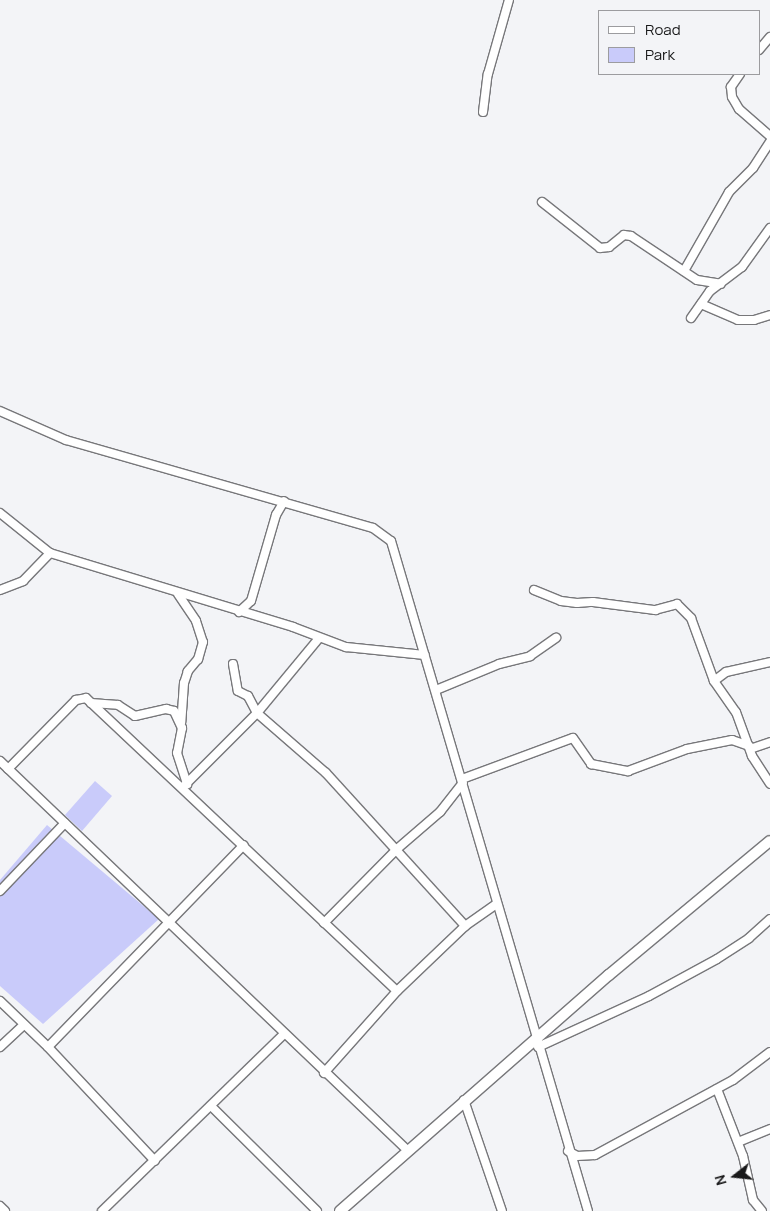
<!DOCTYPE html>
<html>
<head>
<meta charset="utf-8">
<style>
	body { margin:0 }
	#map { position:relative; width:770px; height:1211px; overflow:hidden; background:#f3f4f7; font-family:Manrope,sans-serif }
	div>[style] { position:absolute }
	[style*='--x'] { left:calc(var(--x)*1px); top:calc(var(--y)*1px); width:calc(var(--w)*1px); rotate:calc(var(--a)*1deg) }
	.green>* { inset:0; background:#c9cbfa }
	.roads { filter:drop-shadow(1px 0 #77777a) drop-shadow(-1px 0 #77777a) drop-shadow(0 1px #77777a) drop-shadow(0 -1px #77777a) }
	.street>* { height:8px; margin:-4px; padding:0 4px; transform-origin:4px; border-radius:4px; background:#fff }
	.secondary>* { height:10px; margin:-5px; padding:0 5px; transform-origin:5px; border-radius:5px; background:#fff }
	span { translate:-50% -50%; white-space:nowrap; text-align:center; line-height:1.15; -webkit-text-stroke:4px #f3f4f7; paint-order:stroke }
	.legend { position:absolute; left:598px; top:10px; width:162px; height:65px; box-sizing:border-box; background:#f3f4f7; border:1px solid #9c9c9f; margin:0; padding:6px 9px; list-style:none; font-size:15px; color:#19191a }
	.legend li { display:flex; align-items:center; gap:10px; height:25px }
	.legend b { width:25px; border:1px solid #9c9c9f }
	.north { position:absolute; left:710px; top:1151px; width:50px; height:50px; -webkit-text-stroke:4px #f3f4f7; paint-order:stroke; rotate:254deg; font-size:14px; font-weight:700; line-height:20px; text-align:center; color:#19191a }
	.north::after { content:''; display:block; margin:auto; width:18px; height:22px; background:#19191a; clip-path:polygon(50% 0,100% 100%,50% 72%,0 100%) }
</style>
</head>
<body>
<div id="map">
	<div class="green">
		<div style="clip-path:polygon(95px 781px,112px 796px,82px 831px,65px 815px)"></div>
		<div style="clip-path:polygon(47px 825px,159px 919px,43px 1024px,0 986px,0 880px)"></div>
	</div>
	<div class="roads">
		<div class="street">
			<div style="--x:759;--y:50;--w:17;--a:-50"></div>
			<div style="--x:740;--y:74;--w:16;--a:125"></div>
			<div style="--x:731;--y:87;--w:10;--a:84"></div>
			<div style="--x:732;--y:97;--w:14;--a:60"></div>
			<div style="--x:739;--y:109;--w:41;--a:41.1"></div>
			<div style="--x:483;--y:112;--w:38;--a:-83"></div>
			<div style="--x:488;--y:74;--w:77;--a:-74.2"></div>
			<div style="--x:542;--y:202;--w:74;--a:38.4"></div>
			<div style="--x:600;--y:248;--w:9;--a:-6"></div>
			<div style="--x:609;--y:247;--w:19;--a:-39"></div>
			<div style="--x:624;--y:235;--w:7;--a:8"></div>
			<div style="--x:631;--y:236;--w:79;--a:33.7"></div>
			<div style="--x:697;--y:280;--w:24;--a:9"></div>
			<div style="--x:684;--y:271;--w:91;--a:-60.3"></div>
			<div style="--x:729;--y:192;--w:34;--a:-45"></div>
			<div style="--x:753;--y:168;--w:31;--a:-57"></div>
			<div style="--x:701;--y:304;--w:40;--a:23.4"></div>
			<div style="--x:738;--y:320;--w:16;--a:0"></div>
			<div style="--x:754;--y:320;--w:17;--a:-17"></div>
			<div style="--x:691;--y:318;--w:33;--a:-55"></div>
			<div style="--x:710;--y:291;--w:40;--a:-37"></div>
			<div style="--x:742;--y:267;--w:48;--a:-54.3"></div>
			<div style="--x:0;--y:411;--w:72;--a:23.7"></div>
			<div style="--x:66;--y:440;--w:319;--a:16"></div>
			<div style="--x:373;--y:528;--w:22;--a:36"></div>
			<div style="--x:391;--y:541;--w:698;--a:73.62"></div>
			<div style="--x:0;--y:513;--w:64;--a:38.7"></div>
			<div style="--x:50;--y:553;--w:254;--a:16.9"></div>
			<div style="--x:293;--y:627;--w:57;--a:20.7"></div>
			<div style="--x:346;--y:647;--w:79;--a:5.8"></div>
			<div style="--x:0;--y:590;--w:25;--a:-21"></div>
			<div style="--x:23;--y:581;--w:39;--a:-46"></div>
			<div style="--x:534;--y:590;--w:29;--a:22"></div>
			<div style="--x:561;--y:601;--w:16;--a:7"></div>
			<div style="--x:577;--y:603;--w:16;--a:-4"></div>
			<div style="--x:593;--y:602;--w:63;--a:7.4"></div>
			<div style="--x:655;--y:610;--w:23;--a:-15"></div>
			<div style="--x:677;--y:604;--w:20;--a:45"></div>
			<div style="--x:691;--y:618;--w:67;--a:69.9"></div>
			<div style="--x:714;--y:681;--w:38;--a:55"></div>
			<div style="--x:736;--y:712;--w:47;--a:70"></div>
			<div style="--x:752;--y:756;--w:33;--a:57"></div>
			<div style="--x:178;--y:594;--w:32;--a:56"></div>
			<div style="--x:196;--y:621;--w:22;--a:72"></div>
			<div style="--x:203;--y:642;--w:18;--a:106"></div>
			<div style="--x:198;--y:659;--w:16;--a:130"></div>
			<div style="--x:188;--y:671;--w:13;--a:108"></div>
			<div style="--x:184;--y:683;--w:39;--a:94"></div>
			<div style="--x:239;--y:612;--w:16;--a:-43"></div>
			<div style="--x:251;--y:601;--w:90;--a:-73.8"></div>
			<div style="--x:276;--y:515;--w:16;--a:-60"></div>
			<div style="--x:233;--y:664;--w:27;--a:80"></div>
			<div style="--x:238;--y:691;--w:11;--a:27"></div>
			<div style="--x:248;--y:696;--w:19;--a:62"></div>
			<div style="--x:257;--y:713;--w:91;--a:41"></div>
			<div style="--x:326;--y:773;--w:207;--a:47.7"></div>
			<div style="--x:714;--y:681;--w:15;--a:-37"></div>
			<div style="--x:726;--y:672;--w:45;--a:-12.8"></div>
			<div style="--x:436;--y:690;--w:68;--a:-22.4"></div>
			<div style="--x:499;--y:664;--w:32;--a:-14"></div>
			<div style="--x:530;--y:656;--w:32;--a:-35"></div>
			<div style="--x:91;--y:703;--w:27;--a:4"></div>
			<div style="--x:118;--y:705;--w:20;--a:33"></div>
			<div style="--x:135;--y:716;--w:32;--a:-13"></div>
			<div style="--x:166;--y:709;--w:8;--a:14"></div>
			<div style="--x:174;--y:711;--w:19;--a:65"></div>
			<div style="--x:182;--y:728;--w:25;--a:101"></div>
			<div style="--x:177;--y:753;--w:33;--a:72"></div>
			<div style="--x:750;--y:749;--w:21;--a:-19"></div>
			<div style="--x:0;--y:761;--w:563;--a:43.7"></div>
			<div style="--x:8;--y:769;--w:97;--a:-45.4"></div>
			<div style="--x:76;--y:700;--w:10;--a:-11"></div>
			<div style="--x:86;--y:698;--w:427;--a:43.3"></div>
			<div style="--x:462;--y:779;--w:118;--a:-20.3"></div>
			<div style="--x:573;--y:738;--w:32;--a:55"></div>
			<div style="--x:591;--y:764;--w:38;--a:11"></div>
			<div style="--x:628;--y:771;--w:63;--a:-20.4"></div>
			<div style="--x:687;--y:749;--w:46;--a:-11.3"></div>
			<div style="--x:732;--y:740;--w:18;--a:19"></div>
			<div style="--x:183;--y:787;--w:105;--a:-45"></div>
			<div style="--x:257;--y:713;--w:97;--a:-50.4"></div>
			<div style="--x:0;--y:891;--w:94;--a:-46.3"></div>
			<div style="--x:324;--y:923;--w:104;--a:-45.4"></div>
			<div style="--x:397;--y:849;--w:57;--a:-40.7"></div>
			<div style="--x:440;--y:812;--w:37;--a:-52"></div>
			<div style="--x:0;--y:1001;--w:66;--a:43.8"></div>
			<div style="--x:48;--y:1047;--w:156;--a:46.8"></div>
			<div style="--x:0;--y:1047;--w:33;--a:-43"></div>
			<div style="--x:48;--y:1047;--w:281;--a:-45.9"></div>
			<div style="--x:538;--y:1047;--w:122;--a:-24.7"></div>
			<div style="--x:649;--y:996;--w:77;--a:-28.6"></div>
			<div style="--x:717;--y:959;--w:38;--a:-33"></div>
			<div style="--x:749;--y:938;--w:28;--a:-42"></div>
			<div style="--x:324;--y:1073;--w:110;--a:-48.3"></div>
			<div style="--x:397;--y:991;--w:94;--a:-43.7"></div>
			<div style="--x:465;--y:926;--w:39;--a:-35"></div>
			<div style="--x:717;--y:1089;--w:72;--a:68.8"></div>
			<div style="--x:743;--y:1156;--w:45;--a:77.2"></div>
			<div style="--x:753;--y:1200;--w:14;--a:51"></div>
			<div style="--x:464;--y:1100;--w:117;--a:71.1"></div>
			<div style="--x:211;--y:1106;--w:149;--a:44.7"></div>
			<div style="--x:738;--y:1142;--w:35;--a:-22"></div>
			<div style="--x:568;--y:1151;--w:10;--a:29"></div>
			<div style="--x:577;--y:1156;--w:18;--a:-3"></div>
			<div style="--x:595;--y:1155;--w:157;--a:-28.5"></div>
			<div style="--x:733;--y:1080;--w:46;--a:-37.1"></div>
			<div style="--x:0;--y:1206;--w:7;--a:45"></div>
			<div style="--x:102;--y:1211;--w:254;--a:-44.2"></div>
		</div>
		<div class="secondary">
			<div style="--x:340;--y:1211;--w:358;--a:-41.3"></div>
			<div style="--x:609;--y:975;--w:209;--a:-39.8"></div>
		</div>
	</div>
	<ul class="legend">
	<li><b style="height:6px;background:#fff"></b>Road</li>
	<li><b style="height:14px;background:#c9cbfa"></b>Park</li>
	</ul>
	<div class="north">N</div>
</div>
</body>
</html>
